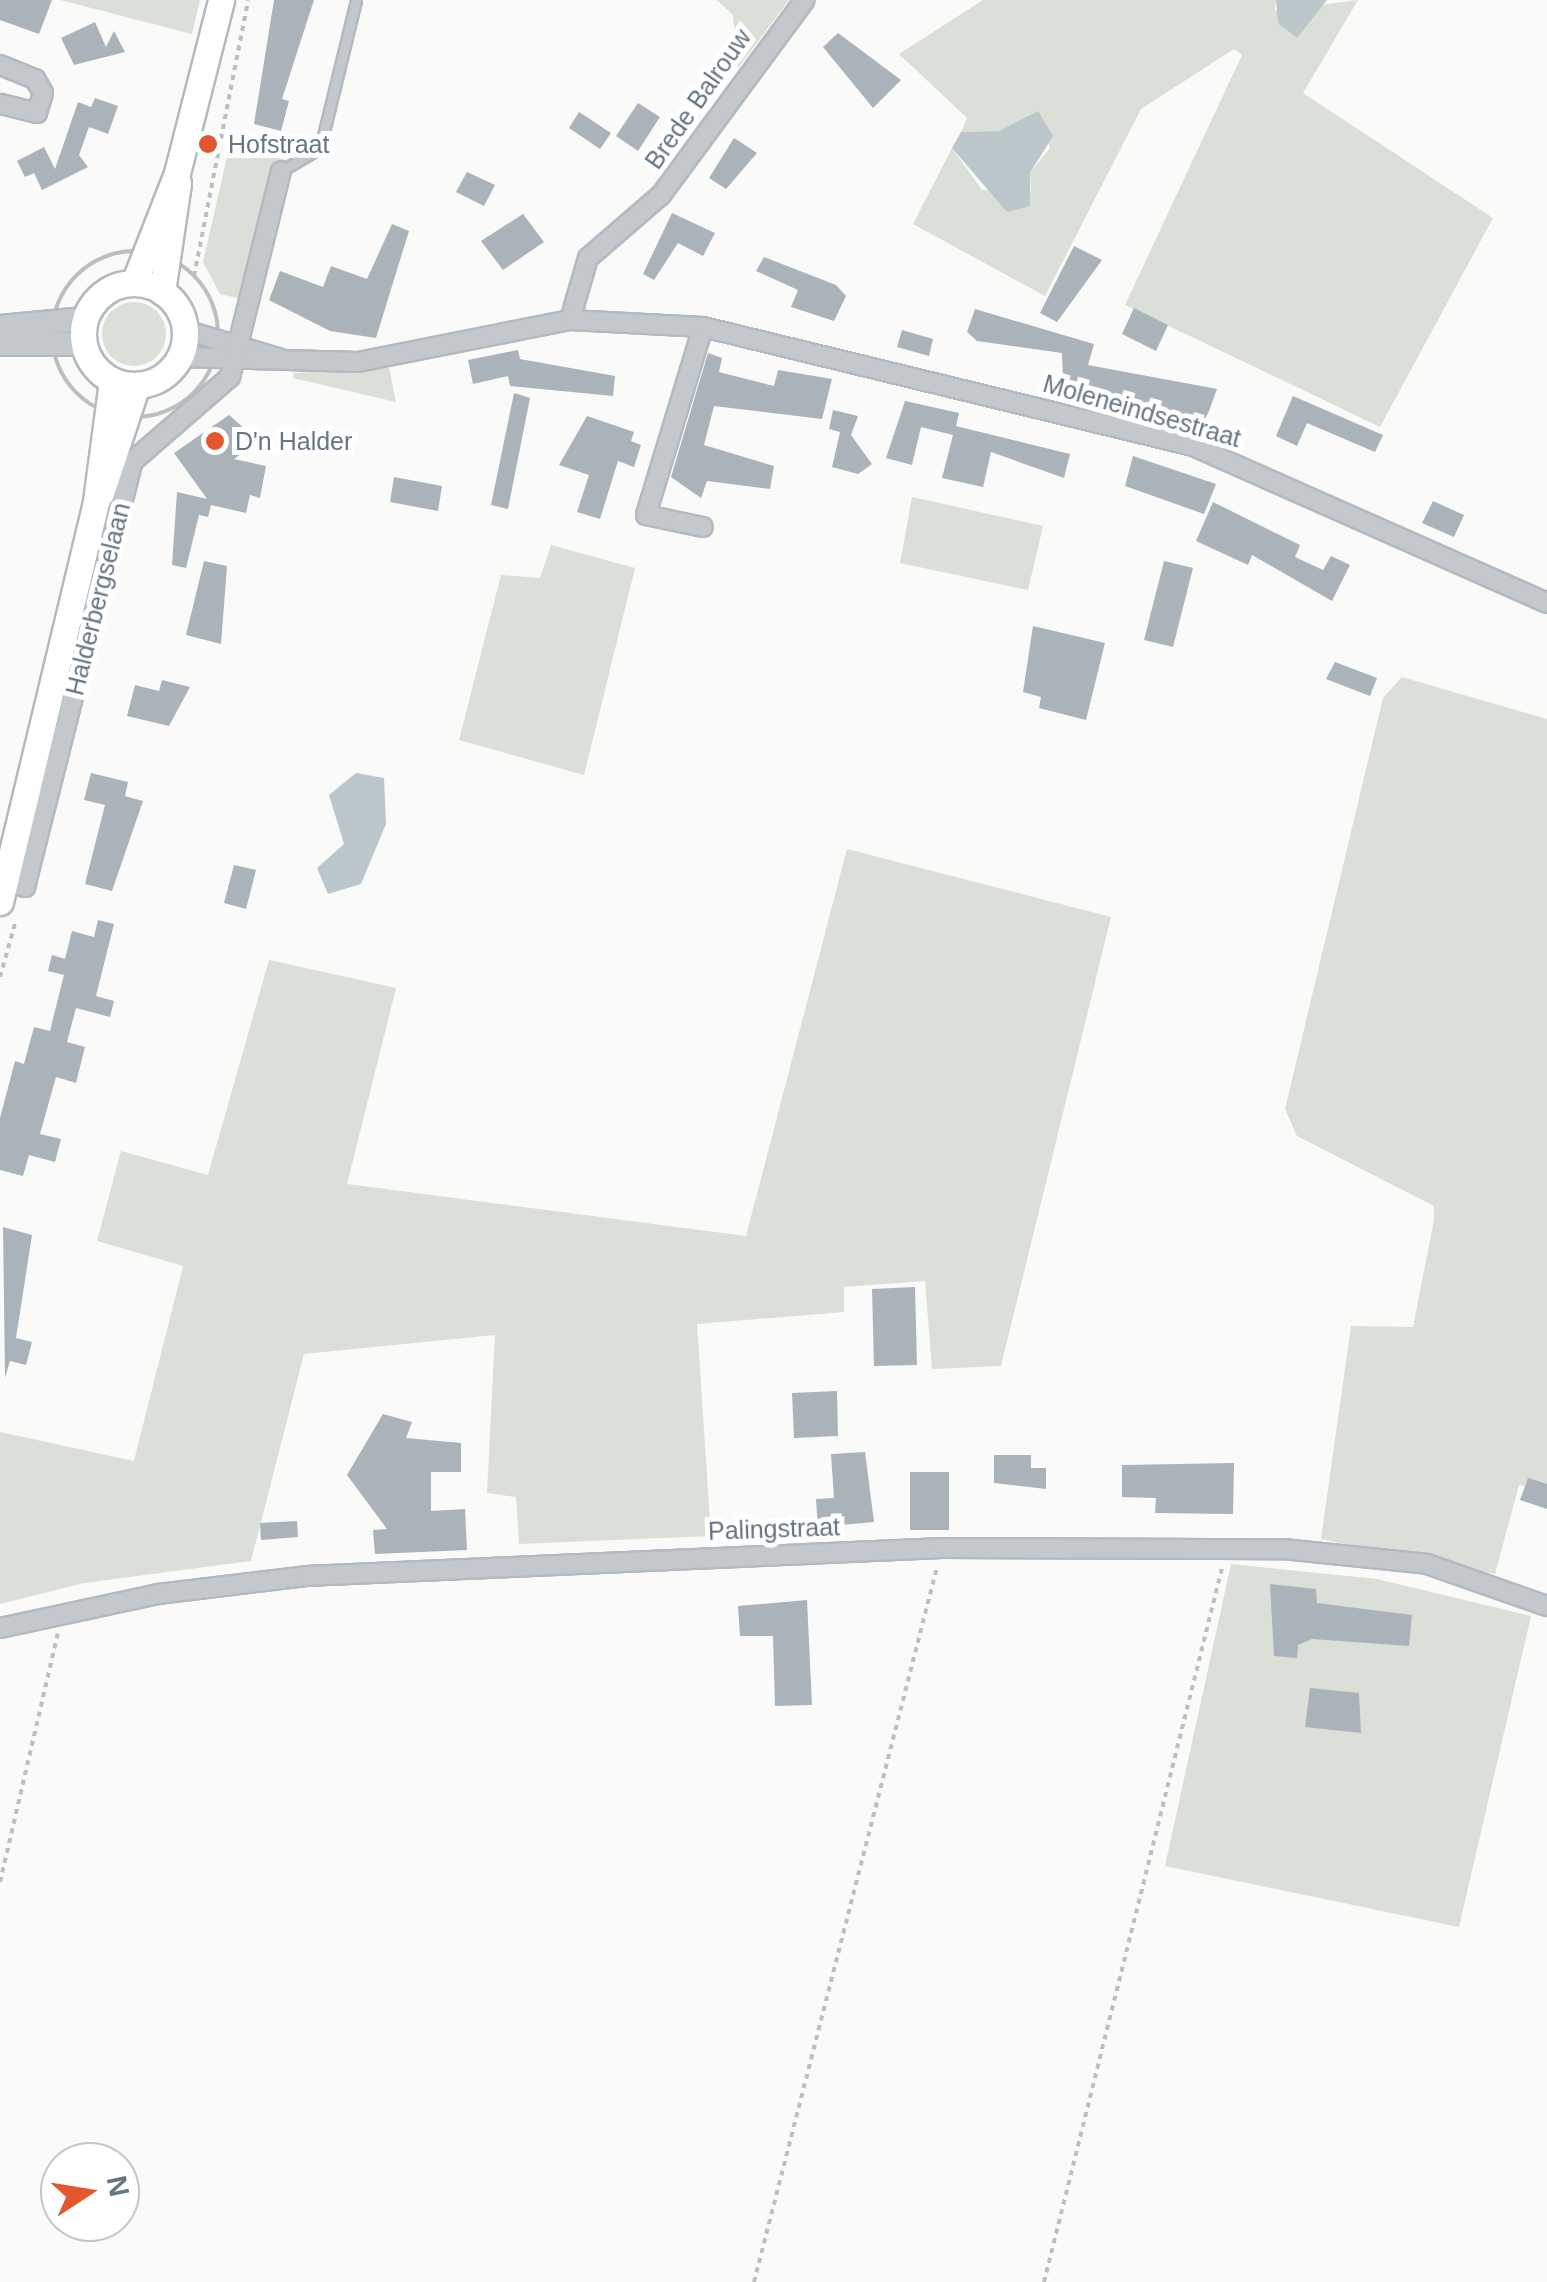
<!DOCTYPE html>
<html>
<head>
<meta charset="utf-8">
<style>
	body { margin:0 }
	#map { position:relative; width:1547px; height:2282px; overflow:hidden; background:#fafaf8; font-family:Helvetica,sans-serif }
	div>[style] { position:absolute }
	[style*='--x'] { left:calc(var(--x)*1px); top:calc(var(--y)*1px); width:calc(var(--w)*1px); rotate:calc(var(--a)*1deg) }
	.green>* { inset:0; background:#dadfd7 }
	.round { border-radius:50% }
	.water>* { inset:0; background:#bbc7cb }
	.building>* { inset:0; background:#aab3b9 }
	.path>* { height:4px; margin-top:-2px; transform-origin:0; background:repeating-linear-gradient(90deg,#bbbfc2 0 5px,transparent 0 10px) }
	.path>.ring { margin:-2px; padding:0; box-sizing:content-box; background:none; border:4px solid #bbbfc2; border-radius:50% }
	.roads { filter:drop-shadow(2px 0 #b3babf) drop-shadow(-2px 0 #b3babf) drop-shadow(0 2px #b3babf) drop-shadow(0 -2px #b3babf) }
	.service>* { height:9px; margin:-4.5px; padding:0 4.5px; transform-origin:4.5px; border-radius:4.5px; background:#c3c8cc }
	.minor>* { height:18px; margin:-9px; padding:0 9px; transform-origin:9px; border-radius:9px; background:#c3c8cc }
	.tertiary>* { height:22px; margin:-11px; padding:0 11px; transform-origin:11px; border-radius:11px; background:#c3c8cc }
	.secondary>* { height:25px; margin:-12.5px; padding:0 12.5px; transform-origin:12.5px; border-radius:12.5px; background:#fff }
	.secondary>.ring { margin:-12.5px; padding:0; box-sizing:content-box; background:none; border:25px solid #fff; border-radius:50% }
	.dots>* { width:28px; height:28px; translate:-50% -50%; box-sizing:border-box; border:5px solid #fff; border-radius:50% }
	span { translate:-50% -50%; white-space:nowrap; text-align:center; line-height:1.15; -webkit-text-stroke:10px #fff; paint-order:stroke }
	.street-label { font-size:25px; color:#657683 }
	.poi-label { font-size:25px; color:#657683 }
	.left { translate:0 -50%; text-align:left }
	.north { position:absolute; left:40px; top:2142px; width:100px; height:100px; box-sizing:border-box; background:#fff; border:2px solid #c1c8cd; border-radius:50%; rotate:78deg; font-size:28px; font-weight:700; line-height:40px; text-align:center; color:#657683 }
	.north::after { content:''; display:block; margin:auto; width:35px; height:45px; background:#e4572e; clip-path:polygon(50% 0,100% 100%,50% 72%,0 100%) }
</style>
</head>
<body>
<div id="map">
	<div class="green">
		<div style="clip-path:polygon(60px 0,200px 0,192px 34px)"></div>
		<div style="clip-path:polygon(717px 0,789px 0,738px 68px,733px 15px)"></div>
		<div style="clip-path:polygon(983px 0,1276px 0,1275px 11px,1358px 0,1303px 93px,1493px 218px,1380px 427px,1125px 305px,1242px 55px,1234px 49px,1141px 109px,1045px 296px,913px 224px,952px 148px,982px 190px,1031px 193px,1030px 173px,1050px 148px,1038px 111px,999px 131px,961px 132px,967px 118px,899px 54px)"></div>
		<div style="clip-path:polygon(230px 144px,285px 160px,245px 300px,220px 294px,203px 262px)"></div>
		<div class="round" style="left:102px;top:302px;width:64px;height:64px"></div>
		<div style="clip-path:polygon(389px 368px,396px 402px,293px 378px,294px 373px)"></div>
		<div style="clip-path:polygon(912px 497px,1043px 526px,1028px 590px,900px 563px)"></div>
		<div style="clip-path:polygon(551px 545px,635px 568px,584px 775px,459px 740px,501px 575px,540px 578px)"></div>
		<div style="clip-path:polygon(1402px 677px,1547px 719px,1547px 1492px,1519px 1485px,1495px 1574px,1321px 1539px,1351px 1326px,1413px 1327px,1434px 1220px,1434px 1206px,1297px 1136px,1285px 1109px,1383px 698px)"></div>
		<div style="clip-path:polygon(847px 849px,1111px 917px,1001px 1366px,932px 1369px,925px 1281px,844px 1287px,844px 1312px,697px 1324px,711px 1536px,519px 1544px,516px 1497px,487px 1493px,495px 1335px,304px 1354px,251px 1561px,84px 1583px,0 1604px,0 1432px,134px 1461px,183px 1266px,97px 1241px,121px 1151px,208px 1175px,269px 960px,396px 988px,347px 1184px,746px 1236px)"></div>
		<div style="clip-path:polygon(1231px 1564px,1377px 1579px,1531px 1616px,1459px 1927px,1165px 1866px)"></div>
	</div>
	<div class="water">
		<div style="clip-path:polygon(1276px 0,1327px 0,1297px 38px,1278px 23px)"></div>
		<div style="clip-path:polygon(1038px 111px,1053px 136px,1030px 173px,1030px 206px,1007px 212px,952px 148px,961px 132px,999px 131px)"></div>
		<div style="clip-path:polygon(356px 773px,384px 778px,386px 824px,361px 884px,328px 894px,317px 868px,344px 844px,329px 795px)"></div>
	</div>
	<div class="building">
		<div style="clip-path:polygon(0 0,52px 0,39px 34px,0 20px)"></div>
		<div style="clip-path:polygon(274px 0,314px 0,282px 99px,289px 101px,281px 131px,254px 124px)"></div>
		<div style="clip-path:polygon(95px 22px,106px 47px,114px 31px,125px 52px,74px 65px,61px 38px)"></div>
		<div style="clip-path:polygon(838px 33px,901px 80px,873px 108px,823px 47px)"></div>
		<div style="clip-path:polygon(95px 98px,118px 106px,108px 134px,89px 127px,79px 155px,88px 167px,42px 190px,34px 173px,25px 177px,17px 161px,44px 147px,55px 169px,78px 102px,91px 107px)"></div>
		<div style="clip-path:polygon(638px 103px,660px 117px,638px 151px,616px 136px)"></div>
		<div style="clip-path:polygon(579px 112px,611px 133px,600px 149px,569px 128px)"></div>
		<div style="clip-path:polygon(734px 138px,757px 153px,726px 189px,709px 178px)"></div>
		<div style="clip-path:polygon(467px 172px,495px 185px,484px 206px,456px 192px)"></div>
		<div style="clip-path:polygon(672px 213px,715px 233px,703px 256px,678px 243px,654px 280px,643px 274px)"></div>
		<div style="clip-path:polygon(523px 214px,544px 242px,503px 270px,481px 241px)"></div>
		<div style="clip-path:polygon(392px 224px,409px 231px,376px 338px,330px 331px,269px 300px,280px 271px,323px 287px,331px 266px,367px 279px)"></div>
		<div style="clip-path:polygon(1074px 246px,1102px 260px,1057px 322px,1040px 313px)"></div>
		<div style="clip-path:polygon(764px 257px,836px 285px,846px 296px,834px 321px,791px 307px,798px 290px,756px 271px)"></div>
		<div style="clip-path:polygon(1134px 308px,1168px 325px,1156px 351px,1122px 334px)"></div>
		<div style="clip-path:polygon(975px 309px,1094px 344px,1088px 365px,1217px 389px,1209px 411px,1203px 423px,1063px 380px,1062px 353px,977px 341px,967px 332px)"></div>
		<div style="clip-path:polygon(902px 330px,933px 339px,929px 356px,897px 347px)"></div>
		<div style="clip-path:polygon(518px 350px,520px 359px,615px 376px,613px 396px,510px 386px,508px 376px,473px 384px,468px 360px)"></div>
		<div style="clip-path:polygon(708px 353px,722px 358px,719px 372px,774px 386px,778px 370px,832px 379px,822px 419px,714px 406px,704px 445px,774px 466px,770px 489px,707px 481px,701px 498px,671px 477px)"></div>
		<div style="clip-path:polygon(514px 393px,530px 398px,508px 509px,491px 505px)"></div>
		<div style="clip-path:polygon(1293px 396px,1383px 435px,1375px 452px,1307px 423px,1297px 446px,1276px 436px)"></div>
		<div style="clip-path:polygon(905px 401px,959px 413px,956px 426px,1070px 454px,1064px 478px,991px 452px,983px 487px,942px 478px,953px 435px,921px 427px,912px 465px,886px 458px)"></div>
		<div style="clip-path:polygon(833px 410px,858px 416px,851px 435px,872px 464px,858px 474px,832px 467px,840px 432px,829px 429px)"></div>
		<div style="clip-path:polygon(229px 415px,259px 441px,234px 459px,266px 466px,260px 498px,250px 495px,246px 513px,211px 505px,208px 517px,199px 515px,186px 568px,172px 565px,177px 492px,207px 499px,174px 453px)"></div>
		<div style="clip-path:polygon(587px 416px,634px 432px,631px 441px,641px 445px,634px 467px,618px 461px,600px 519px,577px 512px,589px 475px,559px 465px)"></div>
		<div style="clip-path:polygon(1133px 456px,1216px 484px,1204px 514px,1125px 486px)"></div>
		<div style="clip-path:polygon(394px 477px,442px 486px,438px 511px,390px 502px)"></div>
		<div style="clip-path:polygon(1433px 501px,1464px 515px,1454px 537px,1422px 523px)"></div>
		<div style="clip-path:polygon(1213px 502px,1300px 545px,1295px 557px,1323px 570px,1331px 556px,1350px 565px,1332px 601px,1252px 555px,1248px 565px,1196px 541px)"></div>
		<div style="clip-path:polygon(204px 561px,227px 566px,221px 644px,186px 635px)"></div>
		<div style="clip-path:polygon(1164px 561px,1193px 568px,1173px 647px,1144px 640px)"></div>
		<div style="clip-path:polygon(1033px 626px,1105px 643px,1086px 720px,1039px 708px,1041px 697px,1023px 692px)"></div>
		<div style="clip-path:polygon(1335px 662px,1377px 678px,1370px 696px,1326px 679px)"></div>
		<div style="clip-path:polygon(162px 680px,190px 687px,169px 726px,127px 716px,135px 685px,159px 691px)"></div>
		<div style="clip-path:polygon(91px 773px,128px 782px,125px 796px,143px 801px,112px 891px,85px 884px,105px 805px,84px 800px)"></div>
		<div style="clip-path:polygon(234px 865px,256px 870px,246px 909px,224px 903px)"></div>
		<div style="clip-path:polygon(98px 920px,114px 924px,96px 996px,114px 1001px,110px 1017px,76px 1008px,67px 1042px,85px 1047px,76px 1083px,56px 1077px,40px 1134px,61px 1139px,55px 1162px,29px 1155px,23px 1176px,0 1170px,0 1118px,15px 1061px,24px 1064px,34px 1027px,50px 1031px,64px 975px,48px 971px,52px 955px,65px 959px,72px 931px,94px 937px)"></div>
		<div style="clip-path:polygon(3px 1227px,32px 1235px,16px 1338px,32px 1342px,26px 1365px,10px 1361px,5px 1378px)"></div>
		<div style="clip-path:polygon(915px 1287px,917px 1365px,874px 1366px,872px 1289px)"></div>
		<div style="clip-path:polygon(837px 1391px,838px 1436px,794px 1438px,792px 1393px)"></div>
		<div style="clip-path:polygon(383px 1414px,412px 1422px,406px 1438px,461px 1443px,461px 1472px,431px 1472px,431px 1511px,465px 1509px,467px 1550px,375px 1554px,373px 1530px,387px 1529px,347px 1475px)"></div>
		<div style="clip-path:polygon(865px 1452px,874px 1522px,818px 1527px,816px 1499px,834px 1498px,831px 1454px)"></div>
		<div style="clip-path:polygon(994px 1455px,1031px 1455px,1031px 1468px,1046px 1468px,1046px 1489px,994px 1483px)"></div>
		<div style="clip-path:polygon(1234px 1463px,1233px 1514px,1155px 1513px,1156px 1498px,1122px 1497px,1122px 1465px)"></div>
		<div style="clip-path:polygon(910px 1472px,949px 1472px,949px 1530px,910px 1530px)"></div>
		<div style="clip-path:polygon(1528px 1478px,1547px 1484px,1547px 1509px,1520px 1500px)"></div>
		<div style="clip-path:polygon(297px 1521px,298px 1537px,261px 1540px,260px 1523px)"></div>
		<div style="clip-path:polygon(1270px 1584px,1316px 1589px,1317px 1603px,1412px 1615px,1409px 1646px,1312px 1639px,1298px 1645px,1297px 1658px,1274px 1656px)"></div>
		<div style="clip-path:polygon(807px 1600px,812px 1705px,775px 1706px,773px 1636px,740px 1636px,738px 1606px)"></div>
		<div style="clip-path:polygon(1310px 1688px,1359px 1693px,1361px 1733px,1305px 1727px)"></div>
	</div>
	<div class="path">
		<div class="ring" style="left:52px;top:251px;width:162px;height:162px"></div>
		<div style="--x:194;--y:276;--w:281;--a:-78.9"></div>
		<div style="--x:0;--y:977;--w:59;--a:-74.3"></div>
		<div style="--x:0;--y:1882;--w:256;--a:-76.9"></div>
		<div style="--x:754;--y:2282;--w:738;--a:-75.64"></div>
		<div style="--x:1044;--y:2282;--w:736;--a:-76"></div>
	</div>
	<div class="roads">
		<div class="service">
			<div style="--x:281;--y:171;--w:45;--a:-30.5"></div>
			<div style="--x:320;--y:148;--w:152;--a:-76.3"></div>
		</div>
		<div class="minor">
			<div style="--x:0;--y:65;--w:38;--a:22"></div>
			<div style="--x:35;--y:79;--w:16;--a:60"></div>
			<div style="--x:43;--y:93;--w:21;--a:107"></div>
			<div style="--x:37;--y:113;--w:38;--a:-166"></div>
			<div style="--x:570;--y:320;--w:65;--a:-73.8"></div>
			<div style="--x:588;--y:258;--w:96;--a:-40.8"></div>
			<div style="--x:661;--y:195;--w:242;--a:-53.6"></div>
			<div style="--x:703;--y:327;--w:196;--a:106.9"></div>
			<div style="--x:646;--y:515;--w:58;--a:11.9"></div>
			<div style="--x:185;--y:330;--w:100;--a:16.8"></div>
			<div style="--x:179;--y:357;--w:179;--a:1.6"></div>
			<div style="--x:358;--y:362;--w:216;--a:-11.2"></div>
			<div style="--x:570;--y:320;--w:133;--a:3"></div>
			<div style="--x:703;--y:327;--w:504;--a:13.65"></div>
			<div style="--x:1193;--y:446;--w:387;--a:23.9"></div>
			<div style="--x:5;--y:882;--w:21;--a:14"></div>
			<div style="--x:25;--y:887;--w:439;--a:-75.8"></div>
			<div style="--x:133;--y:461;--w:128;--a:-40.9"></div>
			<div style="--x:230;--y:377;--w:212;--a:-76.1"></div>
			<div style="--x:0;--y:1628;--w:162;--a:-12.1"></div>
			<div style="--x:158;--y:1594;--w:149;--a:-6.9"></div>
			<div style="--x:306;--y:1576;--w:637;--a:-2.52"></div>
			<div style="--x:942;--y:1548;--w:341;--a:0.2"></div>
			<div style="--x:1283;--y:1549;--w:145;--a:5.9"></div>
			<div style="--x:1427;--y:1564;--w:127;--a:19.3"></div>
		</div>
		<div class="tertiary">
			<div style="--x:0;--y:327;--w:85;--a:-5.4"></div>
			<div style="--x:0;--y:344;--w:84;--a:0"></div>
		</div>
		<div class="secondary">
			<div style="--x:134;--y:283;--w:118;--a:-68.6"></div>
			<div style="--x:177;--y:173;--w:179;--a:-75.7"></div>
			<div class="ring" style="left:83px;top:283px;width:77px;height:77px"></div>
			<div style="--x:162;--y:292;--w:110;--a:-81.6"></div>
			<div style="--x:101;--y:493;--w:114;--a:-71.6"></div>
			<div style="--x:0;--y:902;--w:412;--a:-76.5"></div>
			<div style="--x:96;--y:501;--w:121;--a:-82.4"></div>
		</div>
	</div>
	<div class="dots">
		<div style="left:208px;top:144px;background:#e4572e"></div>
		<div style="left:215px;top:441px;background:#e4572e"></div>
	</div>
	<div class="street-label">
		<span style="left:698px;top:99px;rotate:-55deg">Brede Balrouw</span>
		<span style="left:1142px;top:411px;rotate:16deg">Moleneindsestraat</span>
		<span style="left:98px;top:599px;rotate:-76deg">Halderbergselaan</span>
		<span style="left:774px;top:1529px;rotate:-2deg">Palingstraat</span>
	</div>
	<div class="poi-label">
		<span class="left" style="left:228px;top:144px">Hofstraat</span>
		<span class="left" style="left:235px;top:441px">D'n Halder</span>
	</div>
	<div class="north">N</div>
</div>
</body>
</html>
